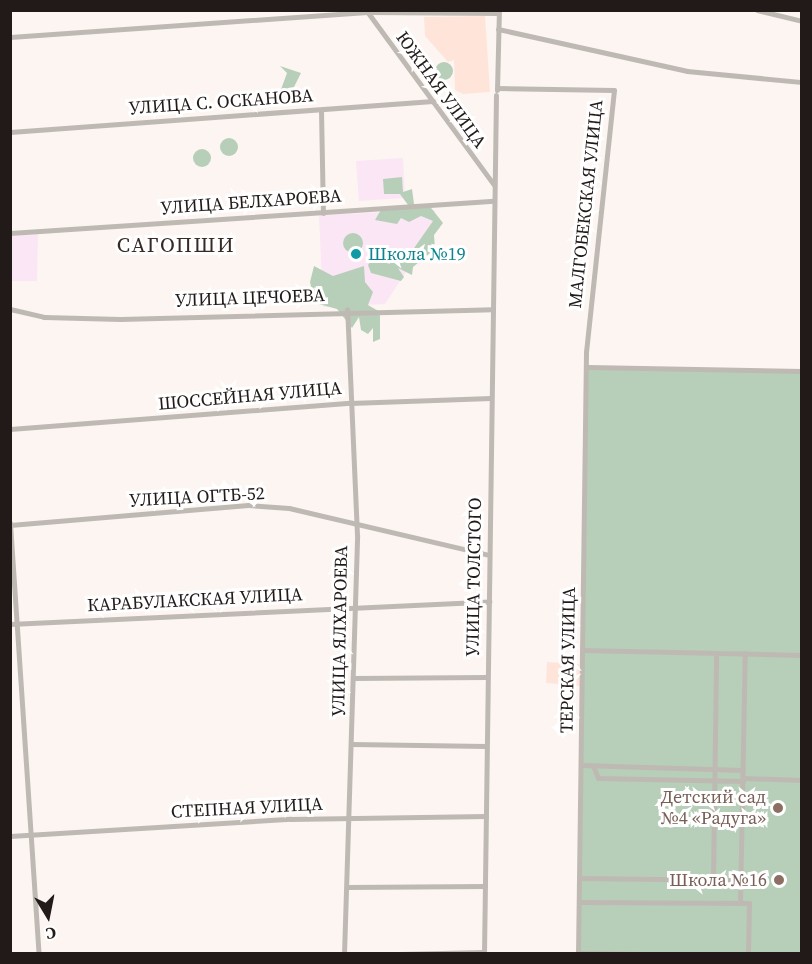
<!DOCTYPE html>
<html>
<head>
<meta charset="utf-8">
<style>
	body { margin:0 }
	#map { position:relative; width:812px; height:964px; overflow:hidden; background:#fdf5f2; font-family:"Source Serif 4",serif }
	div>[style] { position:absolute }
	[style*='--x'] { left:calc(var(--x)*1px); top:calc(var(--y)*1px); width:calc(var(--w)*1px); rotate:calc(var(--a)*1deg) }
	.built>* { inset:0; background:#ffe4d9 }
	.education>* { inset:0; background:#fbe6f6 }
	.green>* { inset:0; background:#b7cfb8 }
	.round { border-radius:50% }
	.minor>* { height:5px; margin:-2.5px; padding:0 2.5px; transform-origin:2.5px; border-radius:2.5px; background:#bebab3 }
	.dots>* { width:16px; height:16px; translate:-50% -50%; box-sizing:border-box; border:3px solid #fff; border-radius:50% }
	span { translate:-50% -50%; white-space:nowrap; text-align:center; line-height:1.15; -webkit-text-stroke:6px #fff; paint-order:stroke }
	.street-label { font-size:18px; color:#211a18 }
	.culture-label { font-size:18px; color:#0d838f }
	.left { translate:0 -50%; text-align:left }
	.education-label { font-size:18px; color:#785e54 }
	.right { translate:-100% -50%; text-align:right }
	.quarter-label { font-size:21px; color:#372924; letter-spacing:1.5px }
	.frame { position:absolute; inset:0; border:12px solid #211a18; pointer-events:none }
	.north { position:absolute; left:18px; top:886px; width:60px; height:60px; -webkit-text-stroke:4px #fff; paint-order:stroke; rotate:170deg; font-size:16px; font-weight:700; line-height:24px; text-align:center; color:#211a18 }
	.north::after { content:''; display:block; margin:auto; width:21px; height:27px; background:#211a18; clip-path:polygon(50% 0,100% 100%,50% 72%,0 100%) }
</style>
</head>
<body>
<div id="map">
	<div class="built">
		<div style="clip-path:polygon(485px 16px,490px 92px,463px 94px,455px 90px,454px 60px,448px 62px,425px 36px,424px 17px)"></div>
		<div style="clip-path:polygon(547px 662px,579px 664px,580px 686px,546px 683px)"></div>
	</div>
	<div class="education">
		<div style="clip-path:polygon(403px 158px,405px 198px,359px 201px,356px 161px)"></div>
		<div style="clip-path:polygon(435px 210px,436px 226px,385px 304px,323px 307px,319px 215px)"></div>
		<div style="clip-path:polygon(38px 234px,37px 281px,11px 281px,11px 236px)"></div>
	</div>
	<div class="green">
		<div class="round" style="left:435px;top:62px;width:18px;height:18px"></div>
		<div style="clip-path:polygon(280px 66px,301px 73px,289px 97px,280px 92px,287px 73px)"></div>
		<div class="round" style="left:220px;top:138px;width:18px;height:18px"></div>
		<div class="round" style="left:193px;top:149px;width:18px;height:18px"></div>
		<div style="clip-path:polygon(402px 177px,403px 192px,412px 189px,414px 204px,428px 204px,443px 223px,434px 235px,435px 249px,413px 267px,412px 275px,398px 268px,404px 277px,401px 281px,371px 273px,368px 265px,372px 259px,390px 264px,389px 254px,396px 250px,412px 251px,433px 221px,421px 216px,409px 222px,401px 218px,397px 224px,375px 220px,382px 208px,411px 209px,400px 194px,384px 194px,383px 179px)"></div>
		<div class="round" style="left:343px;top:233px;width:20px;height:20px"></div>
		<div style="clip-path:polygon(314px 266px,333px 276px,364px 266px,365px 282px,373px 292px,368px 305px,380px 312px,380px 339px,373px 342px,373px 328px,368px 334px,361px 330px,359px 317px,352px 328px,337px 309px,315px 303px,310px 282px)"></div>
		<div style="clip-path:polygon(588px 367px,801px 371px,801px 953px,578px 954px)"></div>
	</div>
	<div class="minor">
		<div style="--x:366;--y:10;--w:217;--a:53.8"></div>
		<div style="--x:757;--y:10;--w:46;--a:13.7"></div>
		<div style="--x:498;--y:29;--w:194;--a:12.5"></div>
		<div style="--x:687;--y:71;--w:116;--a:5.5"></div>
		<div style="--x:10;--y:37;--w:358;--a:-4"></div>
		<div style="--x:367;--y:12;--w:131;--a:0.4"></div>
		<div style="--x:497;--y:88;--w:117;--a:1"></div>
		<div style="--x:614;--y:90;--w:263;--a:96.1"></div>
		<div style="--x:586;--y:352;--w:602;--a:90.76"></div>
		<div style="--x:497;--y:90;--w:80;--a:-88.6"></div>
		<div style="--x:321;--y:111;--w:102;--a:88.9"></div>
		<div style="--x:10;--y:132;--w:424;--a:-4.2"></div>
		<div style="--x:10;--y:233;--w:485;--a:-3.8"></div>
		<div style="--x:10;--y:309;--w:35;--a:13"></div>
		<div style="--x:44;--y:317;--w:76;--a:1.5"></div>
		<div style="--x:120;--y:319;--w:373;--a:-1.5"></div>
		<div style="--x:588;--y:367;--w:214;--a:1.1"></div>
		<div style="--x:10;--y:429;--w:341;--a:-4.4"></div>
		<div style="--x:350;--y:403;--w:141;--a:-2"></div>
		<div style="--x:10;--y:523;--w:432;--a:86.2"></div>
		<div style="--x:10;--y:525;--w:239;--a:-4.8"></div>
		<div style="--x:248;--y:505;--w:41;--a:4.2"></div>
		<div style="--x:289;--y:508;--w:205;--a:13.2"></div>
		<div style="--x:10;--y:624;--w:480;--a:-2.7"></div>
		<div style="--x:583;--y:650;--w:219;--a:1.3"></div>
		<div style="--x:353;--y:678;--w:134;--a:-0.4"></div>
		<div style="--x:352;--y:744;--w:134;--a:0.9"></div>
		<div style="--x:581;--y:765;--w:162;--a:1.8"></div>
		<div style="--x:593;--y:766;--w:13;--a:67"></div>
		<div style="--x:598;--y:778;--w:145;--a:1.2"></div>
		<div style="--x:743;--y:778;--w:59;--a:1.9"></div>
		<div style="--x:10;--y:836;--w:281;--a:-3.5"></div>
		<div style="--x:290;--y:819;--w:196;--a:-0.9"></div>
		<div style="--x:579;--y:878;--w:162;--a:0.7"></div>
		<div style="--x:713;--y:880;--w:227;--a:-89.2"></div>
		<div style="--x:347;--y:887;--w:138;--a:-0.4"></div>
		<div style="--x:579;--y:902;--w:170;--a:0.3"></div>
		<div style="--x:749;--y:903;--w:51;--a:91.1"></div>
		<div style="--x:740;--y:903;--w:250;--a:-88.9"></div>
		<div style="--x:578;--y:953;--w:65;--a:0.9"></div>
		<div style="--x:344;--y:954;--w:419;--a:-88.2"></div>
		<div style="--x:357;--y:535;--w:226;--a:-92.5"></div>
		<div style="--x:398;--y:954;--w:86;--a:-1.3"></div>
		<div style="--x:484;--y:954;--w:859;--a:-89.2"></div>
	</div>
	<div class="dots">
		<div style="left:356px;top:254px;background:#0f9aa8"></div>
		<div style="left:778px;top:808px;background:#8d6e63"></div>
		<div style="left:779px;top:880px;background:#8d6e63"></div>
	</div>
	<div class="street-label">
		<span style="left:441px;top:90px;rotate:54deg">ЮЖНАЯ УЛИЦА</span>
		<span style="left:221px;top:102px;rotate:-4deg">УЛИЦА С. ОСКАНОВА</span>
		<span style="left:251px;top:202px;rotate:-4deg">УЛИЦА БЕЛХАРОЕВА</span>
		<span style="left:586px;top:204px;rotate:-84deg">МАЛГОБЕКСКАЯ УЛИЦА</span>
		<span style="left:250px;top:298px;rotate:-2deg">УЛИЦА ЦЕЧОЕВА</span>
		<span style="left:250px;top:396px;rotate:-5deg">ШОССЕЙНАЯ УЛИЦА</span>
		<span style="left:197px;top:497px;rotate:-3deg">УЛИЦА ОГТБ-52</span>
		<span style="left:474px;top:577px;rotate:-89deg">УЛИЦА ТОЛСТОГО</span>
		<span style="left:195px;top:600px;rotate:-3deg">КАРАБУЛАКСКАЯ УЛИЦА</span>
		<span style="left:340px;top:631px;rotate:-89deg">УЛИЦА ЯЛХАРОЕВА</span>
		<span style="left:568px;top:660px;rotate:-89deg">ТЕРСКАЯ УЛИЦА</span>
		<span style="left:247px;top:808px;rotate:-3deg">СТЕПНАЯ УЛИЦА</span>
	</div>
	<div class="culture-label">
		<span class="left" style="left:368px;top:254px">Школа №19</span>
	</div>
	<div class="education-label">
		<span class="right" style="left:766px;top:808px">Детский сад<br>№4 «Радуга»</span>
		<span class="right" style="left:767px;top:880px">Школа №16</span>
	</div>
	<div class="quarter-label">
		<span style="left:176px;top:245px">САГОПШИ</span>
	</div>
	<div class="frame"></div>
	<div class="north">С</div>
</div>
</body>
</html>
